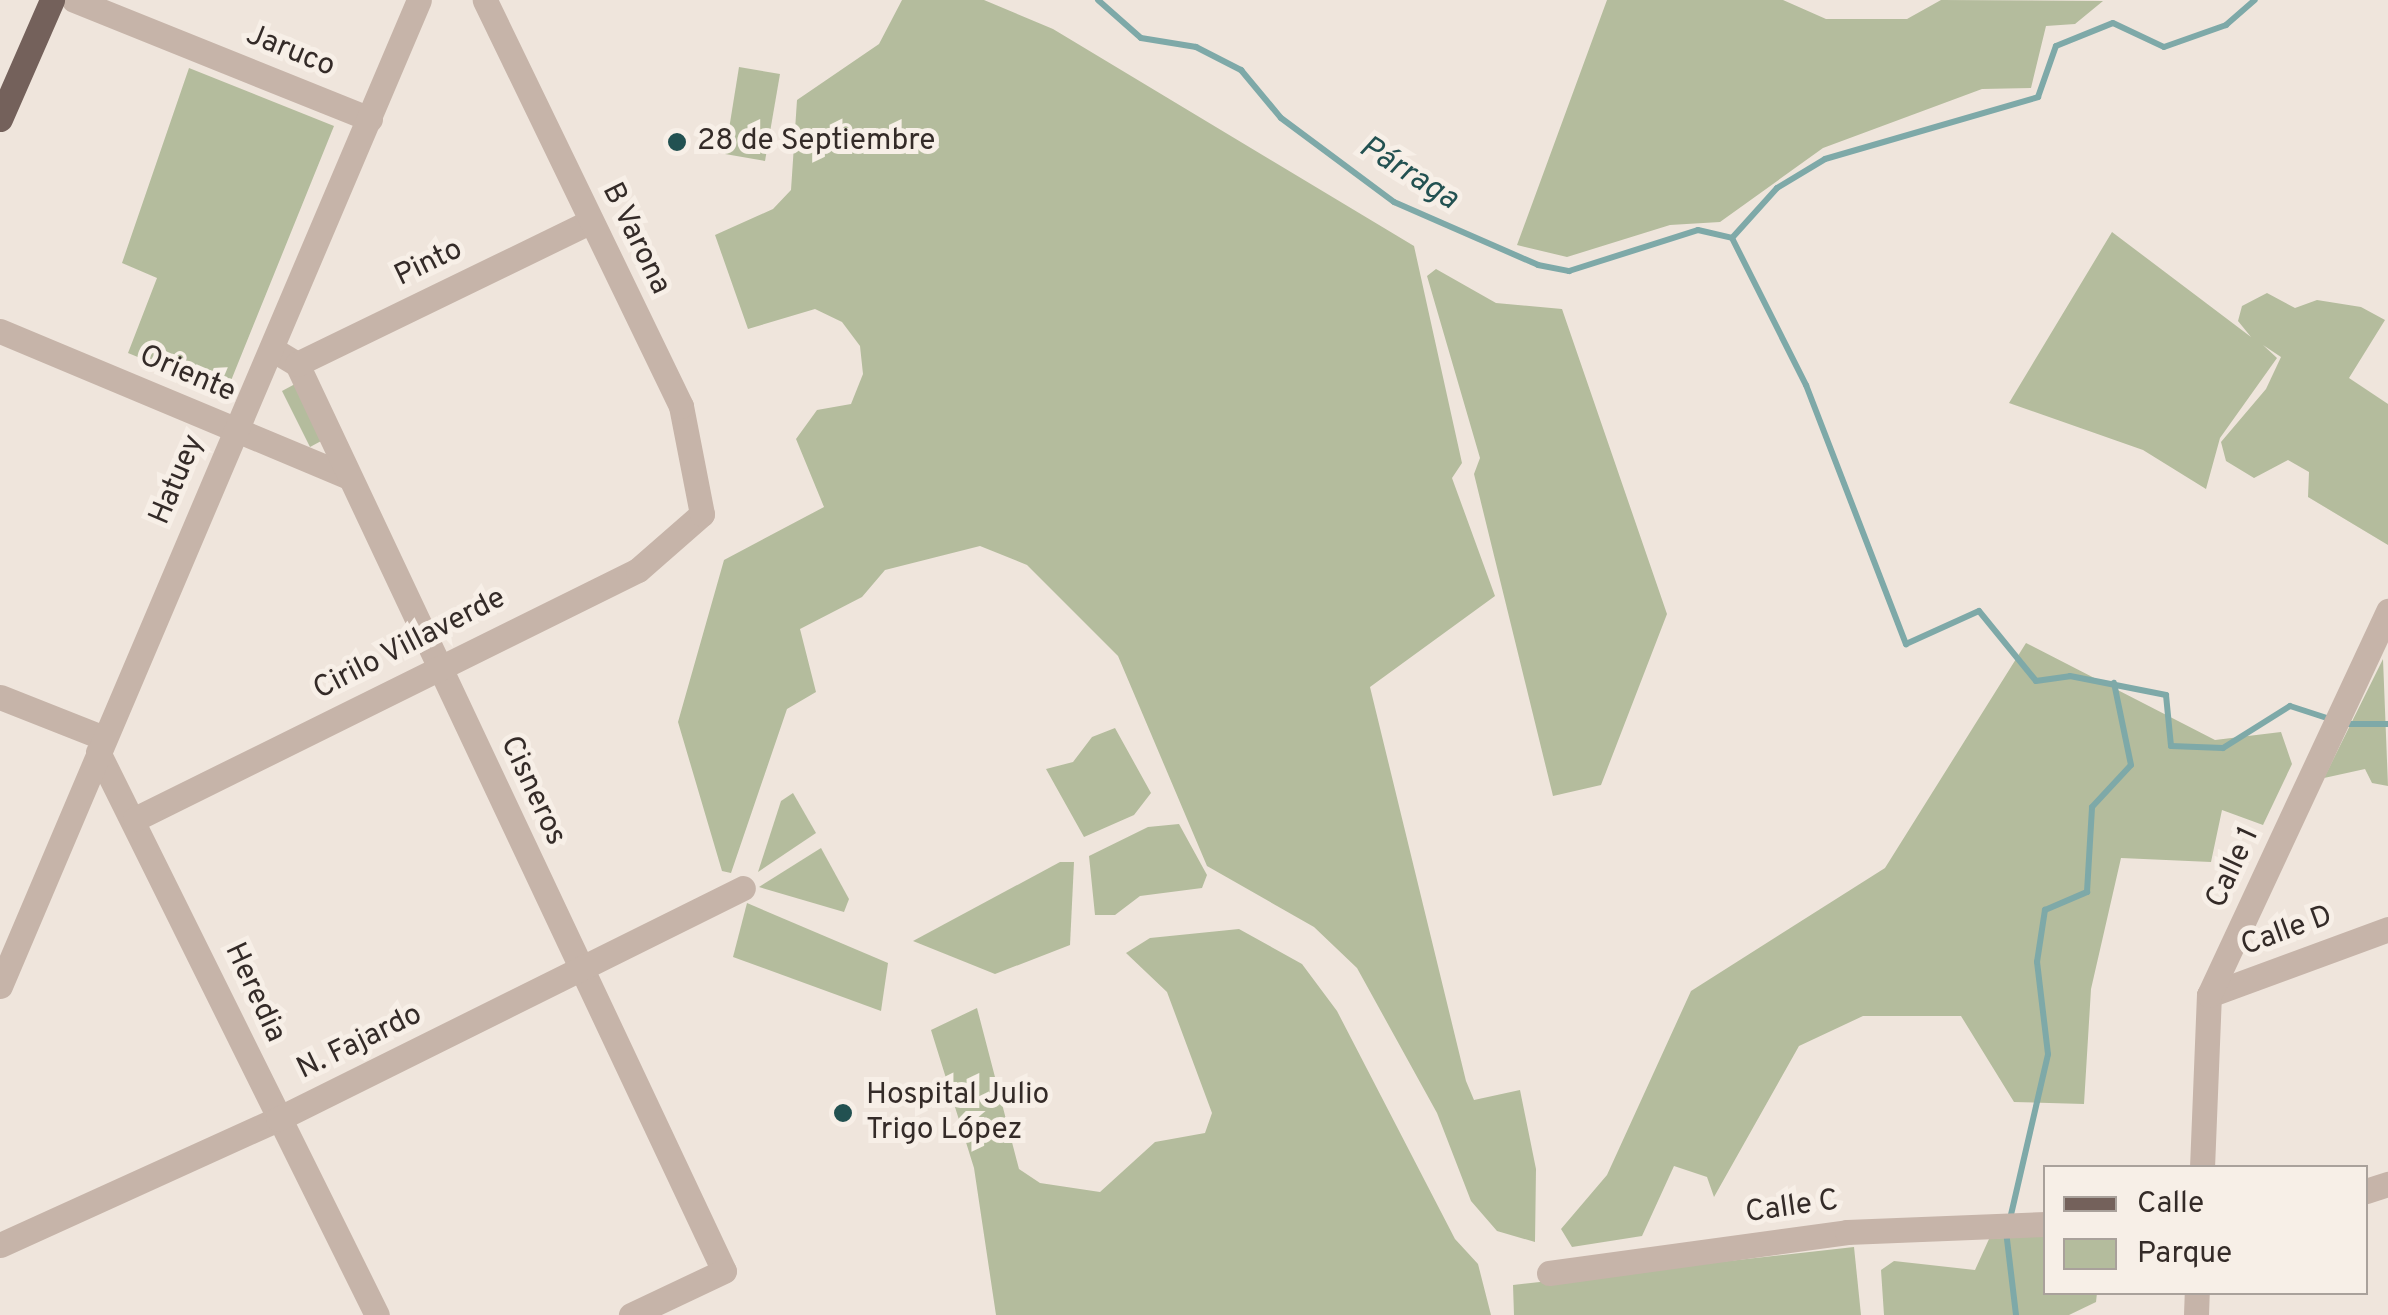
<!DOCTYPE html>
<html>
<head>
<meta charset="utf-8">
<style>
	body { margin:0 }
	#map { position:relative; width:2388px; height:1315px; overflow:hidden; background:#efe5dc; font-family:Overpass,sans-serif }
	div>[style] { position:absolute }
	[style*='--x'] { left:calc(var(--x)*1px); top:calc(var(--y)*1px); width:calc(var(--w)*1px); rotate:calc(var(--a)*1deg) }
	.green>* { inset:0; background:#b4bc9d }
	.stream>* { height:6px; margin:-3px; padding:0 3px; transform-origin:3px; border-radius:3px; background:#7ea9a8 }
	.minor>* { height:25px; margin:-12.5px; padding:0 12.5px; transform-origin:12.5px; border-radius:12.5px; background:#c6b4a9 }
	.major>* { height:25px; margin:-12.5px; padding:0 12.5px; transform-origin:12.5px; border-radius:12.5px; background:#74615b }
	.dots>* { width:28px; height:28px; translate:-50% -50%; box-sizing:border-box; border:5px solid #f7efe7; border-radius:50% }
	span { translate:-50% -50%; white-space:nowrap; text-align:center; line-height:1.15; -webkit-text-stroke:10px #f7efe7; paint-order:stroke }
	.street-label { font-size:30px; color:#342b28 }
	.poi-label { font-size:30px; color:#342b28 }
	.left { translate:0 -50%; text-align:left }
	.water-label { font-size:32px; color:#225151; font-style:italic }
	.legend { position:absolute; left:2043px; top:1165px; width:325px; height:130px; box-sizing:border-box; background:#f7efe7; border:2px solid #a9a19b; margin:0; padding:12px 18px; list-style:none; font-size:30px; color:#342b28 }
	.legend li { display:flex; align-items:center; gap:20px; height:50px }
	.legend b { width:50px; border:2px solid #a9a19b }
</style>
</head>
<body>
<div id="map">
	<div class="green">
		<div style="clip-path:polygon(902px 0,984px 0,1053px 29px,1414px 246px,1462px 463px,1452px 478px,1495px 596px,1370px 687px,1466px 1081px,1474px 1100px,1520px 1090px,1536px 1169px,1535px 1242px,1497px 1231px,1471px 1201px,1437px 1113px,1357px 968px,1314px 927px,1207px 866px,1118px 656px,1027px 565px,980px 546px,885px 570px,862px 597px,800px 629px,816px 692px,787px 709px,731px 873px,722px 871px,678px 722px,724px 560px,824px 507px,796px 439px,817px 410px,851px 404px,863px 374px,860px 346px,842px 322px,815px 309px,748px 329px,715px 235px,773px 209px,791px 190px,797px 100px,879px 44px)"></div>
		<div style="clip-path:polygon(1607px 0,1783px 0,1826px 19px,1907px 19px,1941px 0,2103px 1px,2075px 24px,2046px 26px,2031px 88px,1982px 89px,1823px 148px,1720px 222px,1670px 225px,1567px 257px,1517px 245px)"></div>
		<div style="clip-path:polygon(739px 67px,780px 74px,765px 161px,725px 154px)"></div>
		<div style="clip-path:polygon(189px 68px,334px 126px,226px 393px,128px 353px,157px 278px,122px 263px)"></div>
		<div style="clip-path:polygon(2112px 232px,2251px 337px,2238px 321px,2242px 306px,2267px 293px,2295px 308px,2317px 300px,2361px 307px,2385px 320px,2349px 378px,2388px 404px,2388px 545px,2308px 497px,2309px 472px,2288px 460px,2254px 478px,2226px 461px,2221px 442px,2266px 389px,2281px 357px,2263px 345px,2277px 358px,2220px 438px,2206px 489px,2143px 450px,2009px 403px)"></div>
		<div style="clip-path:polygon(1436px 269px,1496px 303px,1562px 309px,1667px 614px,1601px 785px,1553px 796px,1474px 474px,1480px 458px,1427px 276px)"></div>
		<div style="clip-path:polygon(295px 384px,323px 440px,310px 447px,282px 391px)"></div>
		<div style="clip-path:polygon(2026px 643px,2215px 740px,2281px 732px,2292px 764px,2263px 825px,2222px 810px,2211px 862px,2121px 858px,2091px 989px,2084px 1104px,2014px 1102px,1961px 1016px,1863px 1016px,1799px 1046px,1714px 1197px,1707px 1177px,1674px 1166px,1642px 1236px,1572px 1247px,1561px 1229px,1607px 1175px,1691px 991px,1885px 868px)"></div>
		<div style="clip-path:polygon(2383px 659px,2388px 786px,2372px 783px,2365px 769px,2324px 778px)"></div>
		<div style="clip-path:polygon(1115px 728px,1151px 793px,1134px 815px,1084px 837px,1046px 769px,1073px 762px,1092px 737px)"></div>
		<div style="clip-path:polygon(793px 793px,816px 833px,758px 872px,781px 801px)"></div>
		<div style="clip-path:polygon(1179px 824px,1207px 875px,1202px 888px,1140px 896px,1115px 915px,1095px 915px,1089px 856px,1148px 827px)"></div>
		<div style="clip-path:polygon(821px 848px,849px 899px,844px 912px,759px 887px)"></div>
		<div style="clip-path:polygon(1060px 862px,1074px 862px,1070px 945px,995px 974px,913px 941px)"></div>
		<div style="clip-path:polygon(747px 903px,888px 963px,881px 1011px,733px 957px)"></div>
		<div style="clip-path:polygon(1239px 929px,1302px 964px,1337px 1011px,1455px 1239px,1478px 1264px,1491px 1315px,996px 1315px,974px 1168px,931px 1030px,977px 1008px,1019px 1169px,1040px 1183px,1100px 1192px,1155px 1142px,1205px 1133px,1212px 1113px,1167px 992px,1126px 953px,1150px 938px)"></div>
		<div style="clip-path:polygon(2045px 1235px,2046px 1292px,2097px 1293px,2096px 1302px,2069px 1315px,1884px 1315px,1881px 1270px,1894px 1261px,1975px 1270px,1989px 1239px)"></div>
		<div style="clip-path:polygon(1854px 1247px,1861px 1315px,1514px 1315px,1513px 1285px)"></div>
	</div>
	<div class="stream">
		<div style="--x:1098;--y:0;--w:57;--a:41.5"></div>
		<div style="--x:1141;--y:38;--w:56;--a:9.3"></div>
		<div style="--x:1196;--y:47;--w:51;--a:27.1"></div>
		<div style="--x:1241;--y:70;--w:62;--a:50.2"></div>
		<div style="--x:1281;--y:118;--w:141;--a:36.6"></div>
		<div style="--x:1394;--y:202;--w:157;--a:23.6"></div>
		<div style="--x:1538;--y:265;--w:32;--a:11"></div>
		<div style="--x:1569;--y:271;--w:135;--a:-17.6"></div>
		<div style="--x:1698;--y:230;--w:35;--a:13"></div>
		<div style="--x:1732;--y:238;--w:165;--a:63.3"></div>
		<div style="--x:1806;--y:385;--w:278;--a:68.9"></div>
		<div style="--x:1906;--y:644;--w:80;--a:-24.3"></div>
		<div style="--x:1979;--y:611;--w:90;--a:50.8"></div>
		<div style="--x:2036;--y:681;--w:34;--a:-8"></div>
		<div style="--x:2070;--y:676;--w:98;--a:11.2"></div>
		<div style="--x:2166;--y:695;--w:51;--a:84.4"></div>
		<div style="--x:2171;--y:746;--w:52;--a:2.2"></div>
		<div style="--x:2223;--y:748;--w:79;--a:-32.1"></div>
		<div style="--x:2290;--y:706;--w:42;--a:18"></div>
		<div style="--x:1732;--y:238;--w:67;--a:-48"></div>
		<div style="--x:1777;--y:188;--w:56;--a:-31.1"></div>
		<div style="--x:1825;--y:159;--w:222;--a:-16.2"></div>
		<div style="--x:2038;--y:97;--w:54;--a:-70.6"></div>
		<div style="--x:2056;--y:46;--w:61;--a:-22"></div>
		<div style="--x:2113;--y:23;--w:56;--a:25.2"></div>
		<div style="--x:2164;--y:47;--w:66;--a:-19.5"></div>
		<div style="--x:2226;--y:25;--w:38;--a:-41"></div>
		<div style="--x:2341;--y:724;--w:47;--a:0"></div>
		<div style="--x:2010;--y:1219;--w:169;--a:-77"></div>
		<div style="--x:2048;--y:1054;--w:93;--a:-96.8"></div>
		<div style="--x:2037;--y:962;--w:53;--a:-81.3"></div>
		<div style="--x:2045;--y:910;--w:46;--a:-23.2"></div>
		<div style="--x:2087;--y:892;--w:85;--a:-86.6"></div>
		<div style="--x:2092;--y:807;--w:57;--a:-47.1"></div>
		<div style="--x:2131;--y:765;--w:84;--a:-101.7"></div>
		<div style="--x:2006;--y:1231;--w:85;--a:83.2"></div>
	</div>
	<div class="minor">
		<div style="--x:74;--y:0;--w:319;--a:21.9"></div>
		<div style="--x:0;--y:331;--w:378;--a:22.7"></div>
		<div style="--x:272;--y:349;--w:29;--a:31"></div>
		<div style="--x:297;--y:364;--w:1002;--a:64.79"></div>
		<div style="--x:724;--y:1271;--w:103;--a:154.7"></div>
		<div style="--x:297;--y:364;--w:325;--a:-25.9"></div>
		<div style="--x:0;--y:697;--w:112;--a:21.5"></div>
		<div style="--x:98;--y:752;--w:628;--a:63.64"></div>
		<div style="--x:135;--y:819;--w:561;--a:-26.34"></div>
		<div style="--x:638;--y:570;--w:85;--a:-41.2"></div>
		<div style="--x:702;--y:514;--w:110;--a:-101"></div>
		<div style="--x:681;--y:406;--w:451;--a:-115.8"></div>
		<div style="--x:0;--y:986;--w:1071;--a:-66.98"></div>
		<div style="--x:2209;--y:995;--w:191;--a:-20.2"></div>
		<div style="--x:2202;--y:1168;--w:173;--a:-87.7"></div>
		<div style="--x:2209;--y:995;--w:424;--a:-65"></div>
		<div style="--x:2366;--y:1191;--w:23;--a:-18"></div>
		<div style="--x:0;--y:1245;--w:305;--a:-24.4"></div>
		<div style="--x:278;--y:1119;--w:519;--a:-26.42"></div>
		<div style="--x:1549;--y:1273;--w:301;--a:-7.8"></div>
		<div style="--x:1847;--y:1232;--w:199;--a:-2.3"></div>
		<div style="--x:2196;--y:1315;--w:23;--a:-88"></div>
	</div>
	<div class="major">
		<div style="--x:0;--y:119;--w:130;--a:-66.4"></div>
	</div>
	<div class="dots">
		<div style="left:677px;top:142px;background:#225151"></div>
		<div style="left:843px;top:1113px;background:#225151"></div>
	</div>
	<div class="street-label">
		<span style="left:290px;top:52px;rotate:22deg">Jaruco</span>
		<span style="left:635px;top:239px;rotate:64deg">B Varona</span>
		<span style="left:429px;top:264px;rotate:-26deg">Pinto</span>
		<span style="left:187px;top:375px;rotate:23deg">Oriente</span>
		<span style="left:178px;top:480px;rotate:-67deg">Hatuey</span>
		<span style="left:410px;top:645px;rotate:-27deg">Cirilo Villaverde</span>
		<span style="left:532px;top:791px;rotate:65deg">Cisneros</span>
		<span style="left:2234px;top:868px;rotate:-65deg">Calle 1</span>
		<span style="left:2287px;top:932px;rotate:-20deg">Calle D</span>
		<span style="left:254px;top:993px;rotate:65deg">Heredia</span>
		<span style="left:360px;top:1043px;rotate:-26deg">N. Fajardo</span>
		<span style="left:1792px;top:1208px;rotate:-8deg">Calle C</span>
	</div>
	<div class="poi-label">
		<span class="left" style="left:697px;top:142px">28 de Septiembre</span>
		<span class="left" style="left:866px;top:1113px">Hospital Julio<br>Trigo López</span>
	</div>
	<div class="water-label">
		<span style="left:1408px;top:174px;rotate:32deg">Párraga</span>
	</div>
	<ul class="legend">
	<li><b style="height:12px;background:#74615b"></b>Calle</li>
	<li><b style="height:28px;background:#b4bc9d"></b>Parque</li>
	</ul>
</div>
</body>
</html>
